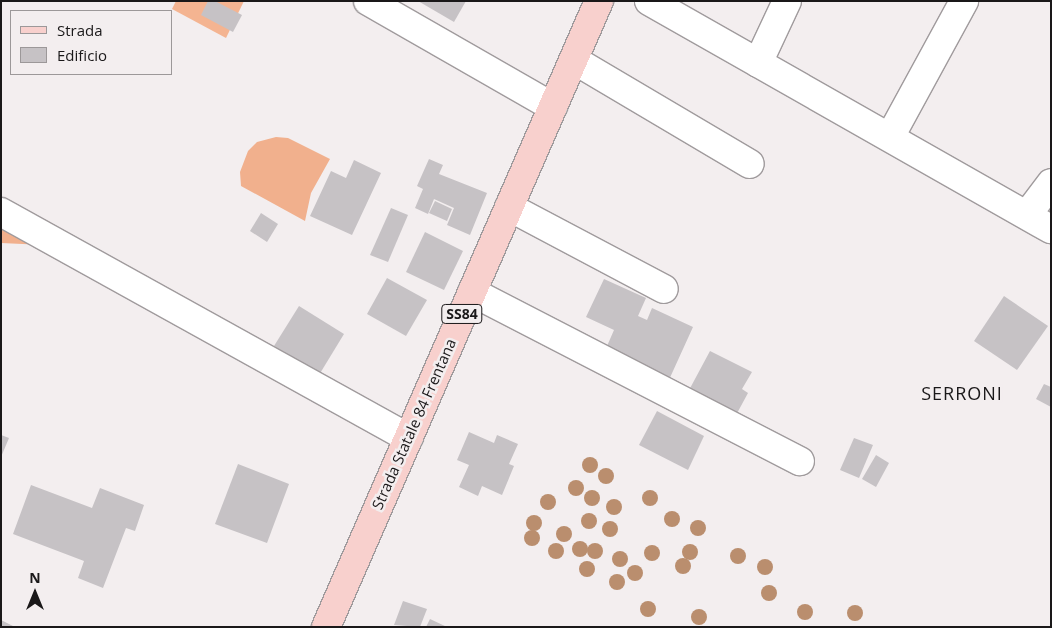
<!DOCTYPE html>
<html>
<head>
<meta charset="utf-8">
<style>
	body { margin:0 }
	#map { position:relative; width:1052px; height:628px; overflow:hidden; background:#f3eeef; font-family:"Open Sans",sans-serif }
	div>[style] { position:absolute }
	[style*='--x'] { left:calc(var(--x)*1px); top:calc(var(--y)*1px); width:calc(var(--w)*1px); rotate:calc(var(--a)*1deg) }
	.green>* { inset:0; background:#f4b491 }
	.forest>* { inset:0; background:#f1b08d }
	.building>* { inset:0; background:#c6c2c5 }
	.roads { filter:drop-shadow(1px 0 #a09b9d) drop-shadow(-1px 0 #a09b9d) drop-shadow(0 1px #a09b9d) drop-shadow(0 -1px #a09b9d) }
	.minor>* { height:28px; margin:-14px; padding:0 14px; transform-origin:14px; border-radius:14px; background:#fff }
	.major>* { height:28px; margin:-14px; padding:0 14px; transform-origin:14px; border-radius:14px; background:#f8d0cd }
	.trees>* { width:16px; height:16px; margin:-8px; border-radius:50%; background:#ba8e6e }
	span { translate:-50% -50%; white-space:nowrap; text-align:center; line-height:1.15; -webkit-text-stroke:5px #f3eeef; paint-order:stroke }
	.shield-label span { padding:1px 4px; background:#f3eeef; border:1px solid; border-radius:4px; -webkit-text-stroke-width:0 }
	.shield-label { font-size:14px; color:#1a1819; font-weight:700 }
	.street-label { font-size:15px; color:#1a1819 }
	.quarter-label { font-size:18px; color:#1a1819; letter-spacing:1px }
	.frame { position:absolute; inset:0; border:2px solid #1a1819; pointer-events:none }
	.legend { position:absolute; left:10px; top:10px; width:162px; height:65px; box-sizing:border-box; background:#f3eeef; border:1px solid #9c9899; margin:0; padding:6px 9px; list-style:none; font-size:15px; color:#1a1819 }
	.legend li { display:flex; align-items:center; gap:10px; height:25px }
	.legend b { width:25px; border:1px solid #9c9899 }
	.north { position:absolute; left:10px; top:568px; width:50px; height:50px; -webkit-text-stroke:4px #f3eeef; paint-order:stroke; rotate:0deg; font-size:14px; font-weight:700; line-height:20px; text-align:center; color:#1a1819 }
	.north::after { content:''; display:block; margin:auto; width:18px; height:22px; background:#1a1819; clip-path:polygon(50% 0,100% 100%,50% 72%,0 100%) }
</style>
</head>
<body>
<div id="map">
	<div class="green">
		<div style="clip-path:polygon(176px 1px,244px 1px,226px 38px,172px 9px)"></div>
	</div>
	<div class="forest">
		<div style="clip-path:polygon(276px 137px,288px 138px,330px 159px,311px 193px,305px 221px,241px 186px,240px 172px,248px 151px,257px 142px)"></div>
		<div style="clip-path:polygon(1px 220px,44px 245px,1px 243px)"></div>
	</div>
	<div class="building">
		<div style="clip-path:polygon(208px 1px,215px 1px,242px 15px,233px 32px,201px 15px)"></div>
		<div style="clip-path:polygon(418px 1px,466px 1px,454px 22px)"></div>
		<div style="clip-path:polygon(429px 159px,443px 165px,439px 174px,487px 193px,470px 235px,447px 225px,454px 208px,434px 199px,428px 214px,415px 208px,423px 189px,417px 186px)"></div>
		<div style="clip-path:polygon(354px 160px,381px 173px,352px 235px,310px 216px,331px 171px,346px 178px)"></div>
		<div style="clip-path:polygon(435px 201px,452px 209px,447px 221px,429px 213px)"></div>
		<div style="clip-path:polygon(391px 208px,408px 215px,388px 262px,370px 255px)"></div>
		<div style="clip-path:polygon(261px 213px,278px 224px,267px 242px,250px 231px)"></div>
		<div style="clip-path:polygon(425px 232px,463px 251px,444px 290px,406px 272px)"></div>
		<div style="clip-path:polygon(387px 278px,427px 300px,406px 336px,367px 314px)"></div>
		<div style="clip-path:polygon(604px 279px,646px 298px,638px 316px,647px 320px,652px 308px,693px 327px,668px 382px,604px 353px,614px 330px,586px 317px)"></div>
		<div style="clip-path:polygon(1004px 296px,1048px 326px,1017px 370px,974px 341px)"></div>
		<div style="clip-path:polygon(299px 306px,344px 334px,319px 375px,274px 346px)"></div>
		<div style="clip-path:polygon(710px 351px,752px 372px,742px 389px,748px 393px,735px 417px,688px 392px)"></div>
		<div style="clip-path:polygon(1044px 384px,1051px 387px,1051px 407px,1036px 399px)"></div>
		<div style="clip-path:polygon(657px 411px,704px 436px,688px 470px,639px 445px)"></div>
		<div style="clip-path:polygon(469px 432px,494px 443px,497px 435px,518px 444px,509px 464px,514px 466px,502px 495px,482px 486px,478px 496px,459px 487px,469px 465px,457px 460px)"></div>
		<div style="clip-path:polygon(1px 435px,9px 438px,1px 457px)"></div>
		<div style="clip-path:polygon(854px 438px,873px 445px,859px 478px,840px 470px)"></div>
		<div style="clip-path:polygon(876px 455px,889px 463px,876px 487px,862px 479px)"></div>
		<div style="clip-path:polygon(238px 464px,289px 484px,267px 543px,215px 524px)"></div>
		<div style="clip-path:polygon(31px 485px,92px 508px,100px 488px,144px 505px,135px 531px,126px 528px,103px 588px,78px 578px,84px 561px,13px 534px)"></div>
		<div style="clip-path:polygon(403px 601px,427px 609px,420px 627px,394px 625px)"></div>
		<div style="clip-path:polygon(430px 619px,447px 627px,426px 627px)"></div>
		<div style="clip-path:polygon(1px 620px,15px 627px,1px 627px)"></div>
	</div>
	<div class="roads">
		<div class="minor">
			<div style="--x:368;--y:1;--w:213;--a:29.8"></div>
			<div style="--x:649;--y:1;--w:462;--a:29.6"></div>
			<div style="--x:574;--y:60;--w:204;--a:30.6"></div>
			<div style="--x:758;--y:63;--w:68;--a:-64.9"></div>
			<div style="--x:890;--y:137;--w:155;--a:-61.4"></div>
			<div style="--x:509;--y:207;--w:175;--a:27.9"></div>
			<div style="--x:1;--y:212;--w:466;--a:29"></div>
			<div style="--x:1027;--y:215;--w:40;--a:-53"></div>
			<div style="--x:472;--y:292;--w:369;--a:27.3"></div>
		</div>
		<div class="major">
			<div style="--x:326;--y:627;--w:683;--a:-66.44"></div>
		</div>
	</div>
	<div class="trees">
		<div style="left:590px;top:465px"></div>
		<div style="left:606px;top:476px"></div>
		<div style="left:576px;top:488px"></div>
		<div style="left:592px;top:498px"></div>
		<div style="left:650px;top:498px"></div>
		<div style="left:548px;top:502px"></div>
		<div style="left:614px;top:507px"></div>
		<div style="left:672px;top:519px"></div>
		<div style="left:589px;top:521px"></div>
		<div style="left:534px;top:523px"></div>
		<div style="left:698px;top:528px"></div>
		<div style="left:610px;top:529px"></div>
		<div style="left:564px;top:534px"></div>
		<div style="left:532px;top:538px"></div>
		<div style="left:580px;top:549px"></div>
		<div style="left:556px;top:551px"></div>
		<div style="left:595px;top:551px"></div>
		<div style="left:690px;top:552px"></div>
		<div style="left:652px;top:553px"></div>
		<div style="left:738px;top:556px"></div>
		<div style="left:620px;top:559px"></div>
		<div style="left:683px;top:566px"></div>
		<div style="left:765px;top:567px"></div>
		<div style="left:587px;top:569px"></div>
		<div style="left:635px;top:573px"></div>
		<div style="left:617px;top:582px"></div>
		<div style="left:769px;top:593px"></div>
		<div style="left:648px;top:609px"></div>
		<div style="left:805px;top:612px"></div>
		<div style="left:855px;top:613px"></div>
		<div style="left:699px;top:617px"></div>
	</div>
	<div class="shield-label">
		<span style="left:462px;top:314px">SS84</span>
	</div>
	<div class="street-label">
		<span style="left:414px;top:424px;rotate:-66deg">Strada Statale 84 Frentana</span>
	</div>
	<div class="quarter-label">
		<span style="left:962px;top:393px">SERRONI</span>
	</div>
	<div class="frame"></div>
	<ul class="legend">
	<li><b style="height:6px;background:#f8d0cd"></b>Strada</li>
	<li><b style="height:14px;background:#c6c2c5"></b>Edificio</li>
	</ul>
	<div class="north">N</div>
</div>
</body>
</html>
